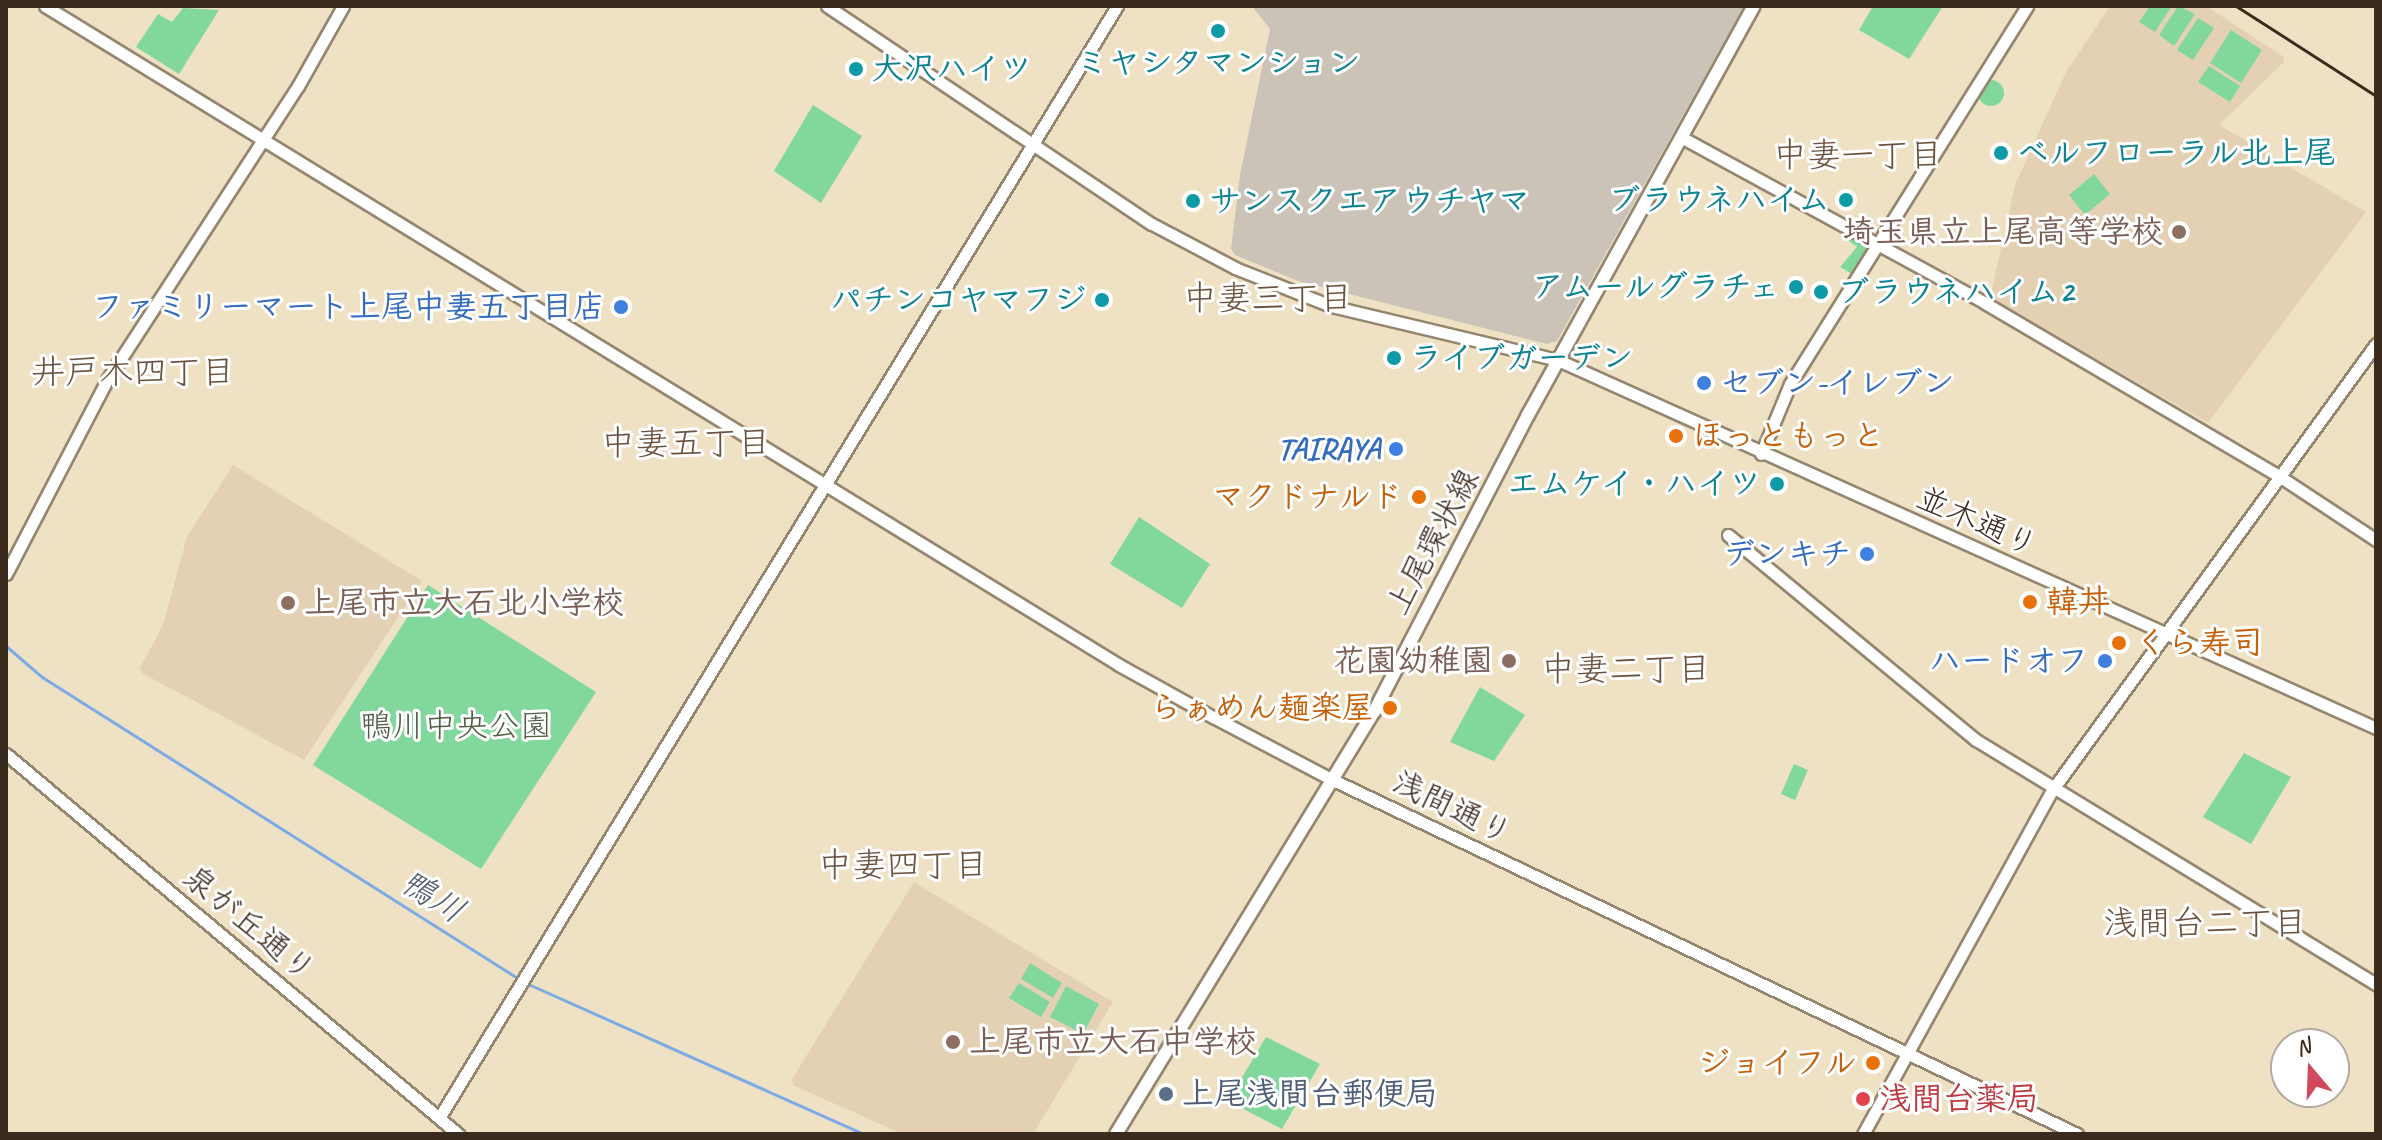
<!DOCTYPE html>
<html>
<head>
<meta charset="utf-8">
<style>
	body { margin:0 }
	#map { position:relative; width:2382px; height:1140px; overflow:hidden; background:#efe1c3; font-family:Caveat,"Klee One",sans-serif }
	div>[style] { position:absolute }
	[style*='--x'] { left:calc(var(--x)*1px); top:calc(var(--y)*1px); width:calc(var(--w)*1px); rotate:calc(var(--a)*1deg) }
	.built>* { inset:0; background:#e4d1b4 }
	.industrial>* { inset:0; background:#cbc3b8 }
	.green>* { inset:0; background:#82d89c }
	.round { border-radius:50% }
	.stream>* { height:3px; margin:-1.5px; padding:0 1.5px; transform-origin:1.5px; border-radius:1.5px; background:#7cabe6 }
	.roads { filter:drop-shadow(2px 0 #958670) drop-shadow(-2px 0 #958670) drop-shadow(0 2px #958670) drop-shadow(0 -2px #958670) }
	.tertiary>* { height:11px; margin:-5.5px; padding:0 5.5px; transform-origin:5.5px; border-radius:5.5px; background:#fff }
	.secondary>* { height:12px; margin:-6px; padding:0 6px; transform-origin:6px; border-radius:6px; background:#fff }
	.rail>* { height:3px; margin:-1.5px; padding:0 1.5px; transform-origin:1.5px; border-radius:1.5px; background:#3b2a1e }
	.dots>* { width:22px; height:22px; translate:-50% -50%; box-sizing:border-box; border:4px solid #fff; border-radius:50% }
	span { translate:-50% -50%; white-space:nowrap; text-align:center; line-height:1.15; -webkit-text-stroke:6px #fff; paint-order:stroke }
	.culture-label { font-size:32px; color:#0d838f; font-weight:700 }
	.left { translate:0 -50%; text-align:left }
	.right { translate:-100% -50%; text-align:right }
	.education-label { font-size:32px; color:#785e54; font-weight:700 }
	.shop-label { font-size:32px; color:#366cbe; font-weight:700 }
	.food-label { font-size:32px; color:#c56008; font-weight:700 }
	.street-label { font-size:32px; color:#3b2a1e }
	.park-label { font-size:32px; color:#505e44 }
	.service-label { font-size:32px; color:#4e5e75; font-weight:700 }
	.health-label { font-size:32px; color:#be3a42; font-weight:700 }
	.neighbourhood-label { font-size:34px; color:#6b523f }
	.water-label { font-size:34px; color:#555e6e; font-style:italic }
	.frame { position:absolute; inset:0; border:8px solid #3b2a1e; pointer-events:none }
	.north { position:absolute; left:2270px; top:1028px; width:80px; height:80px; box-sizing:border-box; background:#fff; border:2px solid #b1aaa5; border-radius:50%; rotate:341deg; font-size:22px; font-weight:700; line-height:32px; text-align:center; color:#3b2a1e }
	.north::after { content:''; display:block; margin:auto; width:28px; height:36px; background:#d1495b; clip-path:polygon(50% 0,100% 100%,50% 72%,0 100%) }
</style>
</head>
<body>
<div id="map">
	<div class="built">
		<div style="clip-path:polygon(2110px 6px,2206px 6px,2284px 57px,2284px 62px,2219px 125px,2366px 212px,2208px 423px,1990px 298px,2015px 185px,2066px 72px)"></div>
		<div style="clip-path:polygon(233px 465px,422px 581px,304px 760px,142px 673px,140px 668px,163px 625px,187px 537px)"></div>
		<div style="clip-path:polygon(914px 882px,1113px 1002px,1033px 1134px,902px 1134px,793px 1085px,792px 1079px)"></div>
	</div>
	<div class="industrial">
		<div style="clip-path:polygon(1252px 6px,1744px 6px,1557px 341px,1547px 344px,1298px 281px,1235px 255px,1231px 249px,1240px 175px,1270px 29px)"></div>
	</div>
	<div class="green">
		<div style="clip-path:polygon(1873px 6px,1943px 6px,1909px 59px,1859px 30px)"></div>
		<div style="clip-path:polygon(2150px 6px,2172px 6px,2155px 32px,2139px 22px)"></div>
		<div style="clip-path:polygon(2178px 6px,2195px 14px,2174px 46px,2159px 35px)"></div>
		<div style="clip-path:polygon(183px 8px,219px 10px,179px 74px,136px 47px,158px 14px,172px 22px)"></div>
		<div style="clip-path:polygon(2198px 18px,2214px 28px,2193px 60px,2177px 50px)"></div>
		<div style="clip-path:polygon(2231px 30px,2262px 50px,2241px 83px,2210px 63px)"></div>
		<div style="clip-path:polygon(2209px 66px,2240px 86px,2230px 102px,2198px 82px)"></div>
		<div class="round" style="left:1978px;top:80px;width:26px;height:26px"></div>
		<div style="clip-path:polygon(813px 105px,862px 136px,821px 203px,774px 171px)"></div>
		<div style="clip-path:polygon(2094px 174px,2110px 194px,2085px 215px,2069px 195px)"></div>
		<div style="clip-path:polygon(1849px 235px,1868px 249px,1852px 274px,1840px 267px,1857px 247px,1846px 239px)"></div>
		<div style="clip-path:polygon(1139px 517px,1210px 564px,1182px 608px,1110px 564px)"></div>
		<div style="clip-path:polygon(428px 585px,596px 692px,481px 869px,313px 765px)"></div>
		<div style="clip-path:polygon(1480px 687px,1525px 715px,1494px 761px,1450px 742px)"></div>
		<div style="clip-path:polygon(2244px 753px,2291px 777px,2251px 844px,2203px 817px)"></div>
		<div style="clip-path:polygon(1794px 764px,1808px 770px,1795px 800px,1781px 794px)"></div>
		<div style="clip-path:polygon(1030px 963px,1062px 983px,1053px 998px,1021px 979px)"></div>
		<div style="clip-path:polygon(1019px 983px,1050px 1002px,1041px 1017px,1009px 998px)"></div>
		<div style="clip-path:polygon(1066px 986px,1099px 1004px,1083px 1034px,1050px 1017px)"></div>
		<div style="clip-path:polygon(1266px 1037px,1320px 1064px,1282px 1129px,1228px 1101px)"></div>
	</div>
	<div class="stream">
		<div style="--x:6;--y:646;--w:48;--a:40.7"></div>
		<div style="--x:42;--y:677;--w:565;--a:32.34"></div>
		<div style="--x:526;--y:983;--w:369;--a:24.1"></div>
	</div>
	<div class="roads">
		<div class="tertiary">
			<div style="--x:45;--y:6;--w:1260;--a:31.53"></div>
			<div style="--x:1119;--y:665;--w:107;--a:29"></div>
			<div style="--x:1213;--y:717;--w:136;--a:27.7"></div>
			<div style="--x:1333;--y:780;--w:824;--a:25.45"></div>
			<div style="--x:827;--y:6;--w:391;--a:33.9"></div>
			<div style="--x:1152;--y:224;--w:94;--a:27.9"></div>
			<div style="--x:1235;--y:268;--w:103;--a:21.6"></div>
			<div style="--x:1331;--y:306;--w:233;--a:13.4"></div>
			<div style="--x:1558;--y:360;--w:897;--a:24.22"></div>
			<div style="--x:1681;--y:137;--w:346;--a:28.6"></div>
			<div style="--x:1985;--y:303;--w:341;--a:30.5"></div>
			<div style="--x:2279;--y:476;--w:116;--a:33.4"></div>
			<div style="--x:1761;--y:454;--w:76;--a:-67.5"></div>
			<div style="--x:1790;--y:384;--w:446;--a:-57.9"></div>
			<div style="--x:1728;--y:535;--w:322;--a:39.6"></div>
			<div style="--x:1976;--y:740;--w:469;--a:31.4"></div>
			<div style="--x:6;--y:574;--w:219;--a:-62.5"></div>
			<div style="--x:107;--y:380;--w:351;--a:-57"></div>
			<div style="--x:298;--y:86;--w:92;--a:-60.6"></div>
			<div style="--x:6;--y:754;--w:591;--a:40.05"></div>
			<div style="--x:439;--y:1118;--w:1302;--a:-58.63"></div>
			<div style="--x:1863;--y:1134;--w:394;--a:-61.2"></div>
			<div style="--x:2053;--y:789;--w:550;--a:-54.03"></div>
		</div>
		<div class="secondary">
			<div style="--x:1116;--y:1134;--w:495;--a:-58.6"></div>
			<div style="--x:1374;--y:712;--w:335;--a:-62.6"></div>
			<div style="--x:1528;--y:415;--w:467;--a:-61.1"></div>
		</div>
	</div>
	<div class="rail">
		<div style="--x:2236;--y:6;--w:166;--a:32.7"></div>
	</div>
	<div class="dots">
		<div style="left:1218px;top:31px;background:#0f9aa8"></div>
		<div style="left:856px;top:69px;background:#0f9aa8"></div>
		<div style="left:2001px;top:153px;background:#0f9aa8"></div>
		<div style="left:1846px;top:200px;background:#0f9aa8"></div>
		<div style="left:1193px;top:201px;background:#0f9aa8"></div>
		<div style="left:2179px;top:232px;background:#8d6e63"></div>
		<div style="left:1796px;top:287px;background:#0f9aa8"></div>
		<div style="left:1821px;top:292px;background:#0f9aa8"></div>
		<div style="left:1102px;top:300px;background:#0f9aa8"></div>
		<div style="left:621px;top:307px;background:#3f7fe0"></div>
		<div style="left:1394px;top:358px;background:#0f9aa8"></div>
		<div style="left:1704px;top:383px;background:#3f7fe0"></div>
		<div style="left:1676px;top:436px;background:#e8710a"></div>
		<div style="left:1396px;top:449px;background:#3f7fe0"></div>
		<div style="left:1777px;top:484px;background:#0f9aa8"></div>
		<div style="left:1419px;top:497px;background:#e8710a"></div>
		<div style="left:1867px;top:554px;background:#3f7fe0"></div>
		<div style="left:2030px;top:602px;background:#e8710a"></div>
		<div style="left:288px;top:603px;background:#8d6e63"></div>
		<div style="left:2119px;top:643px;background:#e8710a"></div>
		<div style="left:1509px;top:661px;background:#8d6e63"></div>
		<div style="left:2105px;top:661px;background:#3f7fe0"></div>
		<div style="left:1390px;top:708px;background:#e8710a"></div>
		<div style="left:953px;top:1042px;background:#8d6e63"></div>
		<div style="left:1873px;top:1063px;background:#e8710a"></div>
		<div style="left:1166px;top:1094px;background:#5c6f8a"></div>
		<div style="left:1863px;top:1099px;background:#e0444e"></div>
	</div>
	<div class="culture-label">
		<span style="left:1218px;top:63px">ミヤシタマンション</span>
		<span class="left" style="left:872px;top:69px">大沢ハイツ</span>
		<span class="left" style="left:2017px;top:153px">ベルフローラル北上尾</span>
		<span class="right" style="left:1830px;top:200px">ブラウネハイム</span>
		<span class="left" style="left:1209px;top:201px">サンスクエアウチヤマ</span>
		<span class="right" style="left:1780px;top:287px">アムールグラチェ</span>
		<span class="left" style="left:1837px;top:292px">ブラウネハイム2</span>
		<span class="right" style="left:1086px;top:300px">パチンコヤマフジ</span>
		<span class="left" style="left:1410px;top:358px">ライブガーデン</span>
		<span class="right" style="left:1761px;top:484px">エムケイ・ハイツ</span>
	</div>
	<div class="education-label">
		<span class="right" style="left:2163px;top:232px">埼玉県立上尾高等学校</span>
		<span class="left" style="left:304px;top:603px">上尾市立大石北小学校</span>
		<span class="right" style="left:1493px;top:661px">花園幼稚園</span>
		<span class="left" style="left:969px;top:1042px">上尾市立大石中学校</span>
	</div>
	<div class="shop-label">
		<span class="right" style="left:605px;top:307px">ファミリーマート上尾中妻五丁目店</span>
		<span class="left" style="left:1720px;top:383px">セブン-イレブン</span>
		<span class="right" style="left:1380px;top:449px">TAIRAYA</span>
		<span class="right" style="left:1851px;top:554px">デンキチ</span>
		<span class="right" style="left:2089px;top:661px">ハードオフ</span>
	</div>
	<div class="food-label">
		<span class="left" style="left:1692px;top:436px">ほっともっと</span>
		<span class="right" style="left:1403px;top:497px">マクドナルド</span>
		<span class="left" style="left:2046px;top:602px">韓丼</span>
		<span class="left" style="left:2135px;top:643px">くら寿司</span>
		<span class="right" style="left:1374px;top:708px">らぁめん麺楽屋</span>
		<span class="right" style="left:1857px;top:1063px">ジョイフル</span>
	</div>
	<div class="street-label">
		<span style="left:1977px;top:522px;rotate:24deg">並木通り</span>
		<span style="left:1433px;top:542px;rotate:-62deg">上尾環状線</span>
		<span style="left:1452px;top:808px;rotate:26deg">浅間通り</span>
		<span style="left:249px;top:924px;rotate:40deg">泉が丘通り</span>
	</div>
	<div class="park-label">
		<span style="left:456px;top:726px">鴨川中央公園</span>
	</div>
	<div class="service-label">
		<span class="left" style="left:1182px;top:1094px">上尾浅間台郵便局</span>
	</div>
	<div class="health-label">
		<span class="left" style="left:1879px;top:1099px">浅間台薬局</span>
	</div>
	<div class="neighbourhood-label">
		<span style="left:1858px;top:155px">中妻一丁目</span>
		<span style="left:1268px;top:298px">中妻三丁目</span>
		<span style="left:133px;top:372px">井戸木四丁目</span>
		<span style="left:686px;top:443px">中妻五丁目</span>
		<span style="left:1626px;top:669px">中妻二丁目</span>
		<span style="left:903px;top:865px">中妻四丁目</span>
		<span style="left:2205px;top:923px">浅間台二丁目</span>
	</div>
	<div class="water-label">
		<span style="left:433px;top:896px;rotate:32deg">鴨川</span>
	</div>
	<div class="frame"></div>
	<div class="north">N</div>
</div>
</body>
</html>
